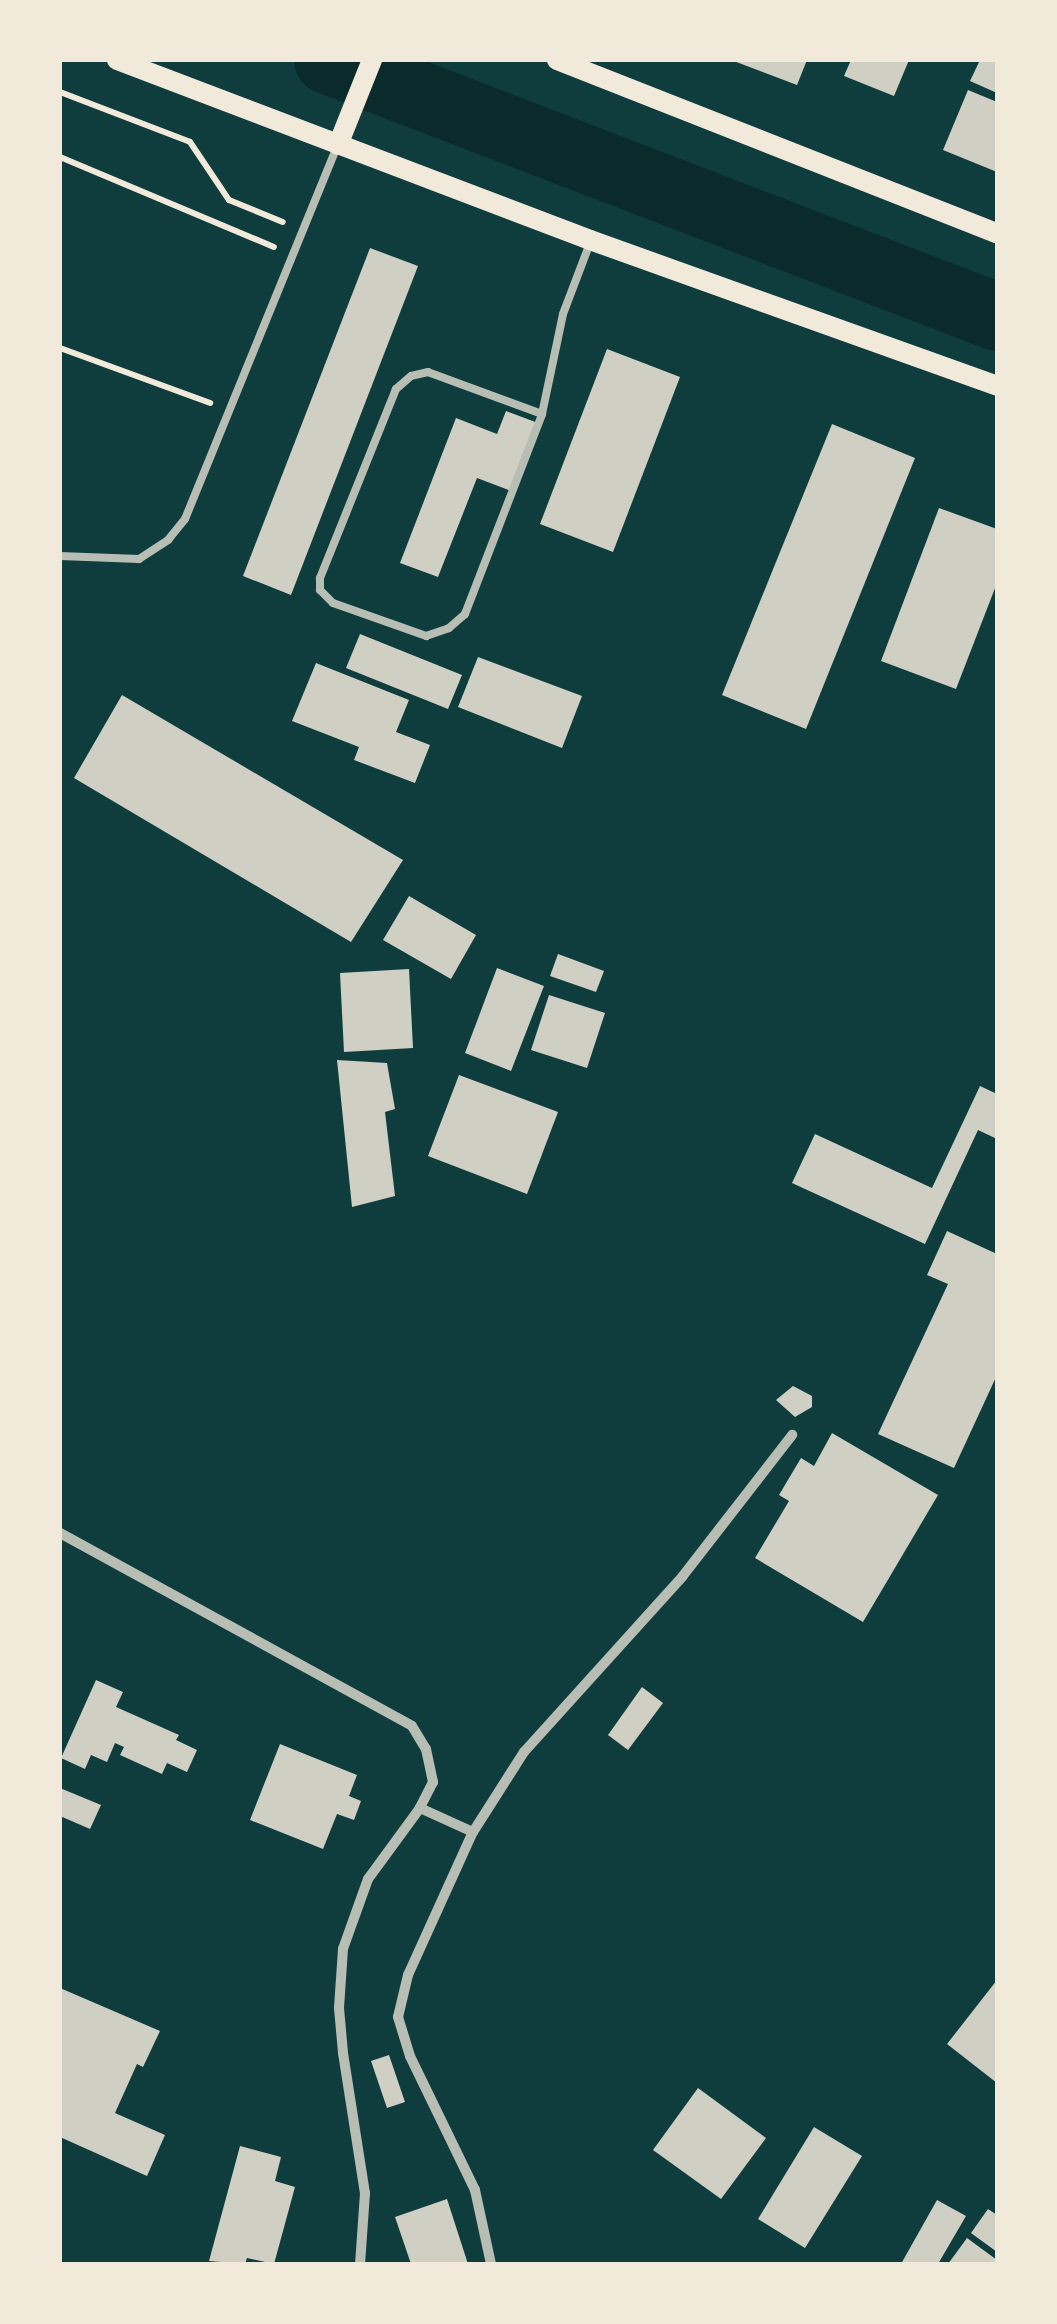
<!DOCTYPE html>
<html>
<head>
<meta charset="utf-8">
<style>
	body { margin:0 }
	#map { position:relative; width:1057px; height:2324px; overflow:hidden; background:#0f3d3e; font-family:"DM Sans",sans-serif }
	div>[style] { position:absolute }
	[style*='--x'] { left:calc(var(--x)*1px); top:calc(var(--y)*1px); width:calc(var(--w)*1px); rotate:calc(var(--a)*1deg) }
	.river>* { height:68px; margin:-34px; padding:0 34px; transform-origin:34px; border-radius:34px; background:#0a2a2b }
	.building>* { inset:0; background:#cfcfc3 }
	.path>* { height:6px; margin:-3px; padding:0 3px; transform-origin:3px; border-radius:3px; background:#f1e9da }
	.service>* { height:8px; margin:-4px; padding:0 4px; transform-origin:4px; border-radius:4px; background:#b8beb3 }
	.minor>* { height:10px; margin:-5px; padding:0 5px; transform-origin:5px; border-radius:5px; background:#b8beb3 }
	.secondary>* { height:20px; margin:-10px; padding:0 10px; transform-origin:10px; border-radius:10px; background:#f1e9da }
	span { translate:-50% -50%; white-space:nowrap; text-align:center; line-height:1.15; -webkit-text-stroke:10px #f1e9da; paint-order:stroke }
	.frame { position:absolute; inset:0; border:62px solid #f1e9da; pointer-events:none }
</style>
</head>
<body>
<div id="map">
	<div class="river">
		<div style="--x:328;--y:60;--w:717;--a:21.01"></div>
	</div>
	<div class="building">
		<div style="clip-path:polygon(731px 60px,807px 60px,797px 85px)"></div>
		<div style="clip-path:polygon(851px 60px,909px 60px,894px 96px,844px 76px)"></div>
		<div style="clip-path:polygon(980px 60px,997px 60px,997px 93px,970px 81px)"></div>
		<div style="clip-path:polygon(968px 90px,997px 102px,997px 172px,943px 150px)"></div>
		<div style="clip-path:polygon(370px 248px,418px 266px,291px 595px,243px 576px)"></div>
		<div style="clip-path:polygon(607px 349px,680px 377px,613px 552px,540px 524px)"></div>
		<div style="clip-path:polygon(506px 411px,538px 423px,511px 491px,477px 478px,438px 577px,400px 563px,456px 418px,497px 434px)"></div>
		<div style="clip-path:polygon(832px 424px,915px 458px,806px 729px,722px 695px)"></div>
		<div style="clip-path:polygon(939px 508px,997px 529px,997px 583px,956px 689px,881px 661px)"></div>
		<div style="clip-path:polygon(360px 634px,462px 675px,448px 709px,346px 668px)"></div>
		<div style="clip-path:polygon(478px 657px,582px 696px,562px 748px,458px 707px)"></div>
		<div style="clip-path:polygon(316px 663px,409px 700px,396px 732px,430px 745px,415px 783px,354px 760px,359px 747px,292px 721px)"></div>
		<div style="clip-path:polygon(122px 695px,403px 860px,351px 942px,74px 778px)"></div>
		<div style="clip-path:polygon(409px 896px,476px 935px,451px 979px,383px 940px)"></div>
		<div style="clip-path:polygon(558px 954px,604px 971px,596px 992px,550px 976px)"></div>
		<div style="clip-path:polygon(497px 968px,544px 986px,511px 1071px,465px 1053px)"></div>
		<div style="clip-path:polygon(409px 969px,413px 1048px,344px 1052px,340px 973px)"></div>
		<div style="clip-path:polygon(549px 995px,605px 1013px,587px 1068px,531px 1050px)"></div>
		<div style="clip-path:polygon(337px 1060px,387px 1063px,395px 1109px,385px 1112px,395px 1196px,352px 1207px)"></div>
		<div style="clip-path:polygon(459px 1075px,558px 1112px,527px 1194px,428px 1156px)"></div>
		<div style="clip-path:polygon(980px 1086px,997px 1094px,997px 1139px,978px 1130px,925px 1244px,792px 1183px,815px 1134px,932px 1188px)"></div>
		<div style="clip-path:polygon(947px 1231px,997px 1254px,997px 1375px,954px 1468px,878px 1434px,948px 1284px,927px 1275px)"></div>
		<div style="clip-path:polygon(793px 1386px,812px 1396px,812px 1407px,795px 1417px,776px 1400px)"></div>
		<div style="clip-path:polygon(832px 1433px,938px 1495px,863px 1622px,755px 1558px,789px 1501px,779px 1495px,801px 1458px,814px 1466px)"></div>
		<div style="clip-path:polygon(96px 1680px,123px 1692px,116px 1707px,179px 1735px,176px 1740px,197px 1750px,187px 1772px,167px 1763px,162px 1774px,120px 1755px,124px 1747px,115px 1743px,107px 1762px,91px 1755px,85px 1769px,61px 1758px)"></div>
		<div style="clip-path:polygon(642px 1687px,663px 1703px,628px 1750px,608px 1735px)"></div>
		<div style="clip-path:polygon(280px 1744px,357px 1775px,349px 1796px,361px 1801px,354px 1820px,337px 1814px,323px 1849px,250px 1820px)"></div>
		<div style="clip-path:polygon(60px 1788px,101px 1805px,90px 1829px,60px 1816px)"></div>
		<div style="clip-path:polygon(997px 1980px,997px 2083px,947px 2044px)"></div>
		<div style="clip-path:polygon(60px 1988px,160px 2031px,143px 2067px,137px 2064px,115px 2113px,165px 2135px,147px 2176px,60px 2137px)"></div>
		<div style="clip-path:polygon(389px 2055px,405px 2102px,387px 2108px,371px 2061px)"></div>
		<div style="clip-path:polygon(698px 2088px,766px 2138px,721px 2199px,653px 2150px)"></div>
		<div style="clip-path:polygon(814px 2127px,862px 2156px,805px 2248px,758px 2219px)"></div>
		<div style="clip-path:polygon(240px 2146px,281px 2157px,275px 2181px,295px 2187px,274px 2264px,247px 2258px,245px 2264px,209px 2261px)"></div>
		<div style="clip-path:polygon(447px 2199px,468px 2264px,411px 2264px,395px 2217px)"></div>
		<div style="clip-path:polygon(937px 2200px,966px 2216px,938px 2264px,901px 2264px)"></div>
		<div style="clip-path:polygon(988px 2209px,997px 2215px,997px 2252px,971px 2233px)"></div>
		<div style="clip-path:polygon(967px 2238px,997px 2260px,997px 2264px,948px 2264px)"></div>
	</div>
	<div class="path">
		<div style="--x:60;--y:92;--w:139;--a:21"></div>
		<div style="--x:190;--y:142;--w:70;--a:56.1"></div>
		<div style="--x:229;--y:200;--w:58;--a:22.2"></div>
		<div style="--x:60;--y:157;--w:232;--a:22.8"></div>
		<div style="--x:60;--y:348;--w:160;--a:20.1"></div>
	</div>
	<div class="service">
		<div style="--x:542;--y:414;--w:121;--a:-159.8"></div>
		<div style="--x:428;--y:372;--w:17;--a:167"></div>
		<div style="--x:411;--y:376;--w:20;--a:139"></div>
		<div style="--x:396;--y:389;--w:204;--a:111.9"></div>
		<div style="--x:320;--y:578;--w:12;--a:90"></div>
		<div style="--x:320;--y:590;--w:18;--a:45"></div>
		<div style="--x:333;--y:603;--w:99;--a:19.5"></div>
		<div style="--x:426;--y:636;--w:24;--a:-19"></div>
		<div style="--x:449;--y:628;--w:21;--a:-41"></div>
		<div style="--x:465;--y:614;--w:214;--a:-68.9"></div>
		<div style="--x:542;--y:414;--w:102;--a:-78.1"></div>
		<div style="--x:563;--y:314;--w:76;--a:-69.2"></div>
		<div style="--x:60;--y:556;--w:79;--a:2.2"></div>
		<div style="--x:139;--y:559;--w:35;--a:-33"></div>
		<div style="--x:168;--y:540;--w:27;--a:-51"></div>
		<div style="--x:185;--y:519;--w:404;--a:-67.8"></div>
	</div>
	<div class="minor">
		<div style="--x:60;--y:1533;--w:401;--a:28.7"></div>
		<div style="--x:412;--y:1726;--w:27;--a:59"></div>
		<div style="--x:426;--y:1749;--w:34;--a:78"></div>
		<div style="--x:433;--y:1782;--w:29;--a:117"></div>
		<div style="--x:420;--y:1808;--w:88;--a:126.2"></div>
		<div style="--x:368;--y:1879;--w:74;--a:109.7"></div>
		<div style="--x:343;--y:1949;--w:59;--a:93.9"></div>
		<div style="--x:339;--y:2008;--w:45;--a:84.9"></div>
		<div style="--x:343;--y:2053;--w:142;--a:81.1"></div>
		<div style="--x:365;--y:2193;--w:71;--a:94"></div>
		<div style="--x:420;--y:1808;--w:58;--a:24.4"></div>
		<div style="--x:491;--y:2264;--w:76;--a:-102.2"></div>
		<div style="--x:475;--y:2190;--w:149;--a:-115.9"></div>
		<div style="--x:410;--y:2056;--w:41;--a:-107.1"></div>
		<div style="--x:398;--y:2017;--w:43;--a:-76.6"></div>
		<div style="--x:408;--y:1975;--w:157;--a:-65.6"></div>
		<div style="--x:473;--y:1832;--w:95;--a:-57.5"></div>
		<div style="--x:524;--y:1752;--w:236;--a:-47.9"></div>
		<div style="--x:682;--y:1577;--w:180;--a:-52.2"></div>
	</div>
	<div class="secondary">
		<div style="--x:117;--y:60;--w:506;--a:20.83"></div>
		<div style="--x:590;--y:240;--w:432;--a:19.7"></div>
		<div style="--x:557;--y:60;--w:473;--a:21.5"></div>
		<div style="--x:338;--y:145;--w:92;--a:-68.2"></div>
	</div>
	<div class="frame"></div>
</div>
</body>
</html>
